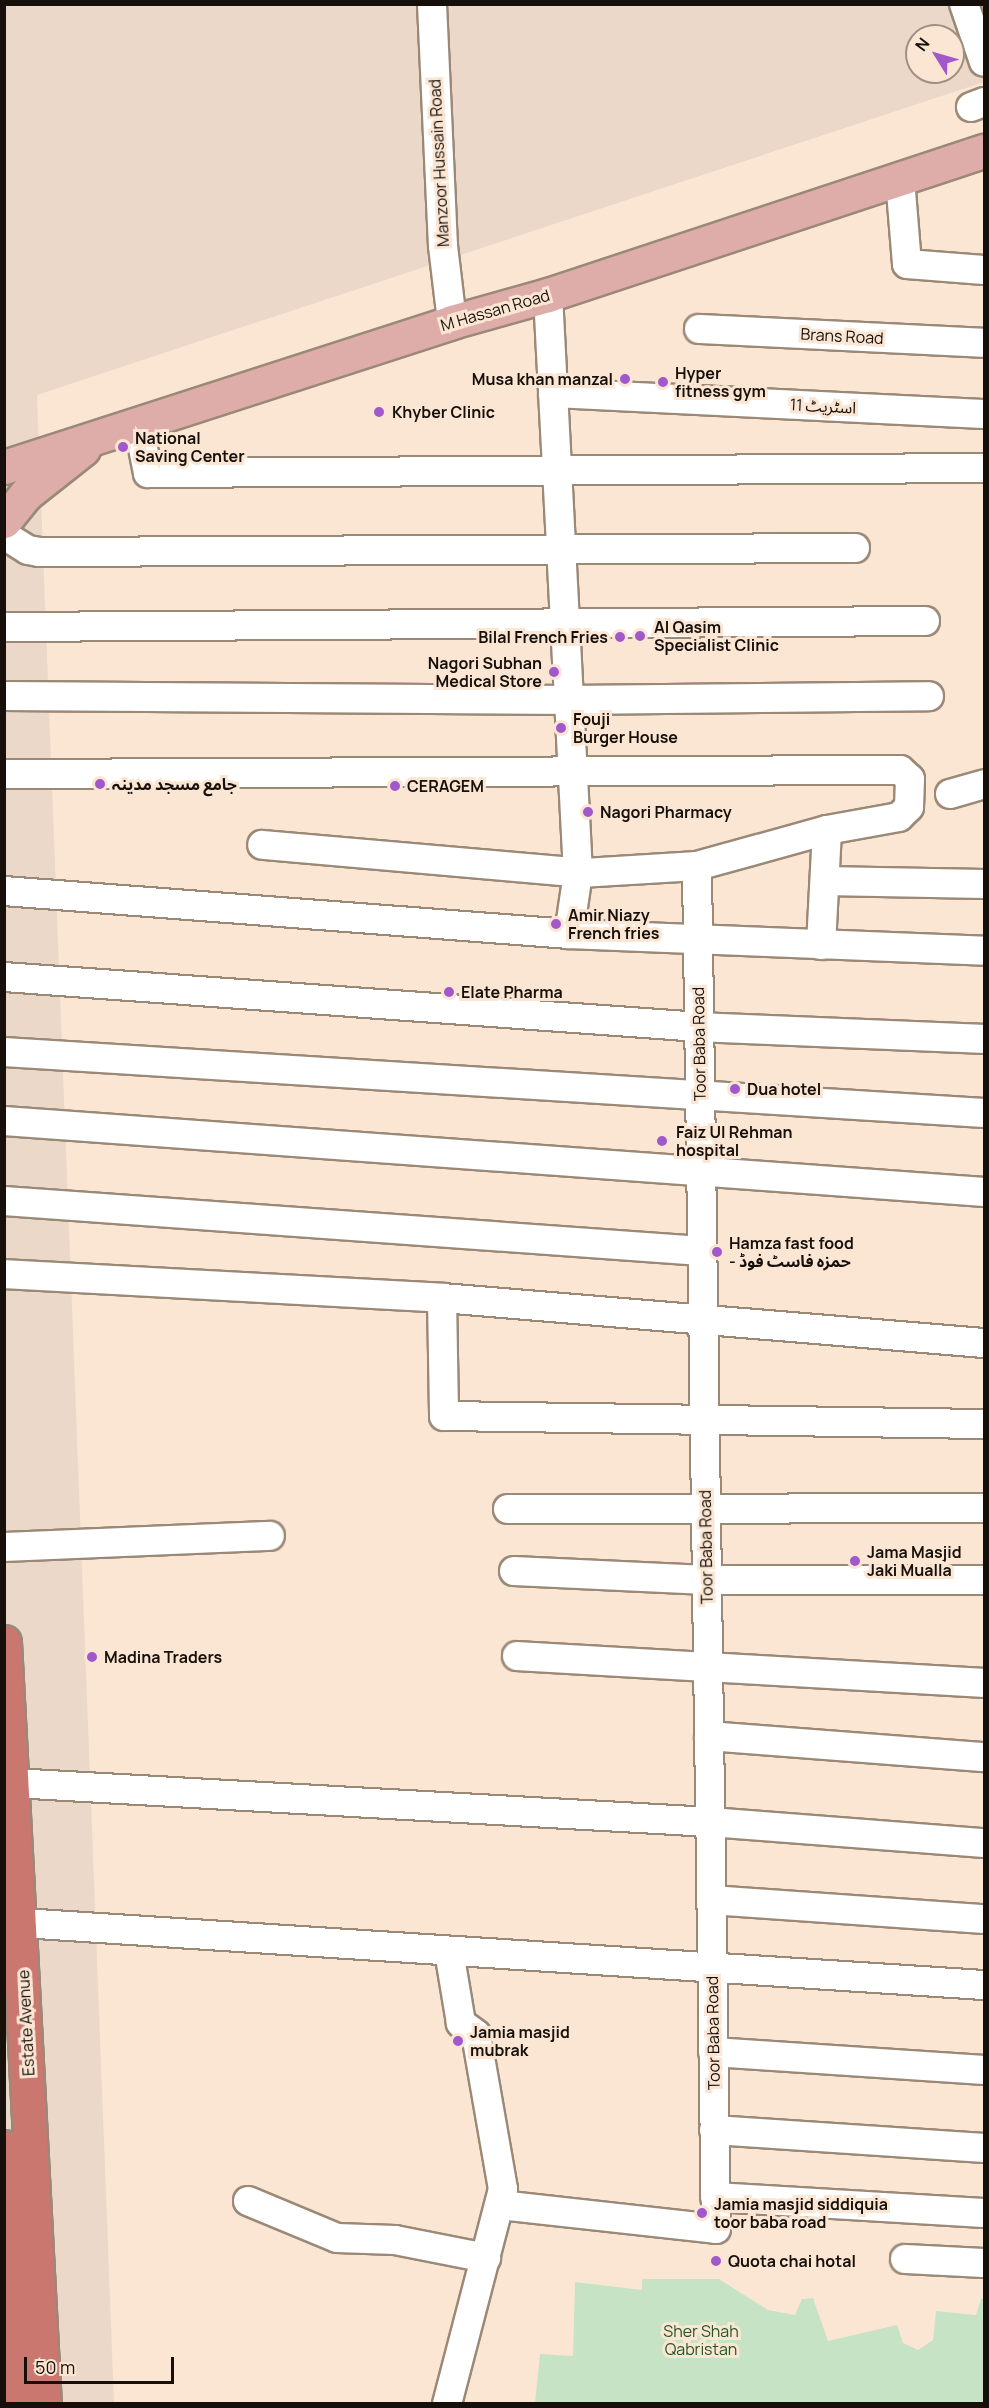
<!DOCTYPE html>
<html>
<head>
<meta charset="utf-8">
<style>
	body { margin:0 }
	#map { position:relative; width:989px; height:2408px; overflow:hidden; background:#fbe6d4; font-family:Manrope,"Noto Sans Arabic",sans-serif }
	div>[style] { position:absolute }
	[style*='--x'] { left:calc(var(--x)*1px); top:calc(var(--y)*1px); width:calc(var(--w)*1px); rotate:calc(var(--a)*1deg) }
	.industrial>* { inset:0; background:#ebd8c8 }
	.green>* { inset:0; background:#c6e4c5 }
	.roads { filter:drop-shadow(2px 0 #9b8978) drop-shadow(-2px 0 #9b8978) drop-shadow(0 2px #9b8978) drop-shadow(0 -2px #9b8978) }
	.minor>* { height:28px; margin:-14px; padding:0 14px; transform-origin:14px; border-radius:14px; background:#fff }
	.major>* { height:33px; margin:-16.5px; padding:0 16.5px; transform-origin:16.5px; border-radius:16.5px; background:#dfada9 }
	.highway>* { height:33px; margin:-16.5px; padding:0 16.5px; transform-origin:16.5px; border-radius:16.5px; background:#ca7770 }
	.dots>* { width:16px; height:16px; translate:-50% -50%; box-sizing:border-box; border:3px solid #fbe6d4; border-radius:50% }
	span { translate:-50% -50%; white-space:nowrap; text-align:center; line-height:1.15; -webkit-text-stroke:6px #fbe6d4; paint-order:stroke }
	.street-label { font-size:16px; color:#17100a }
	.poi-label { font-size:16px; color:#17100a; font-weight:700 }
	.left { translate:0 -50%; text-align:left }
	.right { translate:-100% -50%; text-align:right }
	.park-label { font-size:16px; color:#205722 }
	.frame { position:absolute; inset:0; border:6px solid #17100a; pointer-events:none }
	.north { position:absolute; left:905px; top:24px; width:60px; height:60px; box-sizing:border-box; background:#fbe6d4; border:2px solid #a09083; border-radius:50%; rotate:307deg; font-size:16px; font-weight:700; line-height:24px; text-align:center; color:#17100a }
	.north::after { content:''; display:block; margin:auto; width:21px; height:27px; background:#a158cb; clip-path:polygon(50% 0,100% 100%,50% 72%,0 100%) }
	.scale { position:absolute; left:24px; top:2357px; width:150px; height:27px; box-sizing:border-box; border:3px solid #17100a; border-top:0; padding-left:8px; font-size:18px; line-height:21px; white-space:nowrap; color:#17100a; -webkit-text-stroke:4px #fbe6d4; paint-order:stroke }
</style>
</head>
<body>
<div id="map">
	<div class="industrial">
		<div style="clip-path:polygon(evenodd,5px 5px,984px 5px,984px 82px,37px 395px,114px 2403px,5px 2404px,5px 5px,917px 36px,953px 36px,953px 72px,917px 72px,917px 36px)"></div>
	</div>
	<div class="green">
		<div style="clip-path:polygon(642px 2279px,719px 2279px,768px 2310px,795px 2315px,802px 2299px,813px 2298px,828px 2341px,897px 2325px,903px 2343px,918px 2350px,933px 2340px,936px 2311px,976px 2315px,981px 2299px,984px 2299px,984px 2403px,535px 2403px,540px 2354px,573px 2356px,575px 2282px,642px 2290px)"></div>
	</div>
	<div class="roads">
		<div class="minor">
			<div style="--x:432;--y:4;--w:242;--a:87.4"></div>
			<div style="--x:443;--y:246;--w:77;--a:83.2"></div>
			<div style="--x:964;--y:4;--w:61;--a:71"></div>
			<div style="--x:971;--y:107;--w:14;--a:-21"></div>
			<div style="--x:900;--y:179;--w:85;--a:85.3"></div>
			<div style="--x:907;--y:264;--w:77;--a:4.5"></div>
			<div style="--x:548;--y:295;--w:579;--a:87.03"></div>
			<div style="--x:578;--y:873;--w:62;--a:98.4"></div>
			<div style="--x:699;--y:329;--w:285;--a:2.8"></div>
			<div style="--x:553;--y:393;--w:432;--a:2.8"></div>
			<div style="--x:138;--y:423;--w:51;--a:78.7"></div>
			<div style="--x:148;--y:473;--w:836;--a:-0.34"></div>
			<div style="--x:4;--y:535;--w:28;--a:32"></div>
			<div style="--x:28;--y:550;--w:11;--a:10"></div>
			<div style="--x:39;--y:552;--w:816;--a:-0.28"></div>
			<div style="--x:4;--y:627;--w:921;--a:-0.37"></div>
			<div style="--x:4;--y:696;--w:565;--a:0.41"></div>
			<div style="--x:569;--y:700;--w:360;--a:-0.6"></div>
			<div style="--x:4;--y:774;--w:896;--a:-0.26"></div>
			<div style="--x:900;--y:770;--w:13;--a:42"></div>
			<div style="--x:910;--y:779;--w:28;--a:92"></div>
			<div style="--x:909;--y:807;--w:14;--a:135"></div>
			<div style="--x:899;--y:817;--w:73;--a:169.8"></div>
			<div style="--x:827;--y:830;--w:135;--a:164.5"></div>
			<div style="--x:697;--y:866;--w:113;--a:176.5"></div>
			<div style="--x:584;--y:873;--w:323;--a:-175"></div>
			<div style="--x:950;--y:794;--w:35;--a:-16"></div>
			<div style="--x:825;--y:881;--w:159;--a:1.1"></div>
			<div style="--x:4;--y:891;--w:567;--a:4.35"></div>
			<div style="--x:569;--y:934;--w:415;--a:2.3"></div>
			<div style="--x:821;--y:945;--w:115;--a:-87"></div>
			<div style="--x:4;--y:977;--w:697;--a:4.11"></div>
			<div style="--x:699;--y:1027;--w:285;--a:2.4"></div>
			<div style="--x:4;--y:1052;--w:982;--a:3.56"></div>
			<div style="--x:4;--y:1121;--w:983;--a:4.14"></div>
			<div style="--x:4;--y:1201;--w:699;--a:4.1"></div>
			<div style="--x:4;--y:1274;--w:439;--a:3.1"></div>
			<div style="--x:442;--y:1298;--w:544;--a:4.75"></div>
			<div style="--x:442;--y:1298;--w:118;--a:89"></div>
			<div style="--x:444;--y:1416;--w:540;--a:0.85"></div>
			<div style="--x:508;--y:1509;--w:476;--a:-0.1"></div>
			<div style="--x:4;--y:1547;--w:266;--a:-2.4"></div>
			<div style="--x:514;--y:1571;--w:193;--a:2.7"></div>
			<div style="--x:707;--y:1580;--w:277;--a:0"></div>
			<div style="--x:517;--y:1656;--w:468;--a:3.3"></div>
			<div style="--x:709;--y:1736;--w:276;--a:4.4"></div>
			<div style="--x:13;--y:1783;--w:698;--a:3.2"></div>
			<div style="--x:710;--y:1822;--w:275;--a:4.4"></div>
			<div style="--x:711;--y:1900;--w:274;--a:4"></div>
			<div style="--x:22;--y:1923;--w:964;--a:3.69"></div>
			<div style="--x:713;--y:2052;--w:272;--a:3.8"></div>
			<div style="--x:714;--y:2130;--w:271;--a:3.8"></div>
			<div style="--x:715;--y:2197;--w:269;--a:3.4"></div>
			<div style="--x:248;--y:2201;--w:96;--a:22.6"></div>
			<div style="--x:337;--y:2238;--w:58;--a:2"></div>
			<div style="--x:395;--y:2240;--w:93;--a:11.2"></div>
			<div style="--x:500;--y:2205;--w:217;--a:6.3"></div>
			<div style="--x:716;--y:2229;--w:1363;--a:-90.8"></div>
			<div style="--x:905;--y:2259;--w:79;--a:2.9"></div>
			<div style="--x:447;--y:2404;--w:222;--a:-75.4"></div>
			<div style="--x:503;--y:2189;--w:157;--a:-99.9"></div>
			<div style="--x:476;--y:2034;--w:19;--a:-144"></div>
			<div style="--x:461;--y:2023;--w:73;--a:-99.5"></div>
		</div>
		<div class="major">
			<div style="--x:4;--y:467;--w:471;--a:-17.9"></div>
			<div style="--x:452;--y:322;--w:100;--a:-15.7"></div>
			<div style="--x:548;--y:295;--w:459;--a:-18.3"></div>
			<div style="--x:4;--y:521;--w:35;--a:-51"></div>
			<div style="--x:26;--y:494;--w:73;--a:-38.3"></div>
		</div>
		<div class="highway">
			<div style="--x:4;--y:1642;--w:763;--a:87"></div>
			<div style="--x:4;--y:2147;--w:257;--a:86.4"></div>
		</div>
	</div>
	<div class="dots">
		<div style="left:625px;top:379px;background:#a158cb"></div>
		<div style="left:663px;top:382px;background:#a158cb"></div>
		<div style="left:379px;top:412px;background:#a158cb"></div>
		<div style="left:123px;top:447px;background:#a158cb"></div>
		<div style="left:640px;top:636px;background:#a158cb"></div>
		<div style="left:620px;top:637px;background:#a158cb"></div>
		<div style="left:554px;top:672px;background:#a158cb"></div>
		<div style="left:561px;top:728px;background:#a158cb"></div>
		<div style="left:100px;top:784px;background:#a158cb"></div>
		<div style="left:395px;top:786px;background:#a158cb"></div>
		<div style="left:588px;top:812px;background:#a158cb"></div>
		<div style="left:556px;top:924px;background:#a158cb"></div>
		<div style="left:449px;top:992px;background:#a158cb"></div>
		<div style="left:735px;top:1089px;background:#a158cb"></div>
		<div style="left:662px;top:1141px;background:#a158cb"></div>
		<div style="left:717px;top:1252px;background:#a158cb"></div>
		<div style="left:855px;top:1561px;background:#a158cb"></div>
		<div style="left:92px;top:1657px;background:#a158cb"></div>
		<div style="left:458px;top:2041px;background:#a158cb"></div>
		<div style="left:702px;top:2213px;background:#a158cb"></div>
		<div style="left:716px;top:2261px;background:#a158cb"></div>
	</div>
	<div class="street-label">
		<span style="left:439px;top:163px;rotate:-93deg">Manzoor Hussain Road</span>
		<span style="left:495px;top:310px;rotate:-16deg">M Hassan Road</span>
		<span style="left:842px;top:336px;rotate:3deg">Brans Road</span>
		<span style="left:823px;top:406px;rotate:3deg">اسٹریٹ 11</span>
		<span style="left:699px;top:1044px;rotate:-91deg">Toor Baba Road</span>
		<span style="left:706px;top:1547px;rotate:-91deg">Toor Baba Road</span>
		<span style="left:26px;top:2023px;rotate:-93deg">Estate Avenue</span>
		<span style="left:713px;top:2033px;rotate:-91deg">Toor Baba Road</span>
	</div>
	<div class="poi-label">
		<span class="left" style="left:675px;top:382px">Hyper<br>fitness gym</span>
		<span class="right" style="left:613px;top:379px">Musa khan manzal</span>
		<span class="left" style="left:392px;top:412px">Khyber Clinic</span>
		<span class="left" style="left:135px;top:447px">National<br>Saving Center</span>
		<span class="left" style="left:654px;top:636px">Al Qasim<br>Specialist Clinic</span>
		<span class="right" style="left:608px;top:637px">Bilal French Fries</span>
		<span class="right" style="left:542px;top:672px">Nagori Subhan<br>Medical Store</span>
		<span class="left" style="left:573px;top:728px">Fouji<br>Burger House</span>
		<span class="left" style="left:112px;top:784px">جامع مسجد مدینہ</span>
		<span class="left" style="left:407px;top:786px">CERAGEM</span>
		<span class="left" style="left:600px;top:812px">Nagori Pharmacy</span>
		<span class="left" style="left:568px;top:924px">Amir Niazy<br>French fries</span>
		<span class="left" style="left:461px;top:992px">Elate Pharma</span>
		<span class="left" style="left:747px;top:1089px">Dua hotel</span>
		<span class="left" style="left:676px;top:1141px">Faiz Ul Rehman<br>hospital</span>
		<span class="left" style="left:729px;top:1252px">Hamza fast food<br>- حمزہ فاسٹ فوڈ</span>
		<span class="left" style="left:867px;top:1561px">Jama Masjid<br>Jaki Mualla</span>
		<span class="left" style="left:104px;top:1657px">Madina Traders</span>
		<span class="left" style="left:470px;top:2041px">Jamia masjid<br>mubrak</span>
		<span class="left" style="left:714px;top:2213px">Jamia masjid siddiquia<br>toor baba road</span>
		<span class="left" style="left:728px;top:2261px">Quota chai hotal</span>
	</div>
	<div class="park-label">
		<span style="left:701px;top:2340px">Sher Shah<br>Qabristan</span>
	</div>
	<div class="frame"></div>
	<div class="north">N</div>
	<div class="scale">50 m</div>
</div>
</body>
</html>
